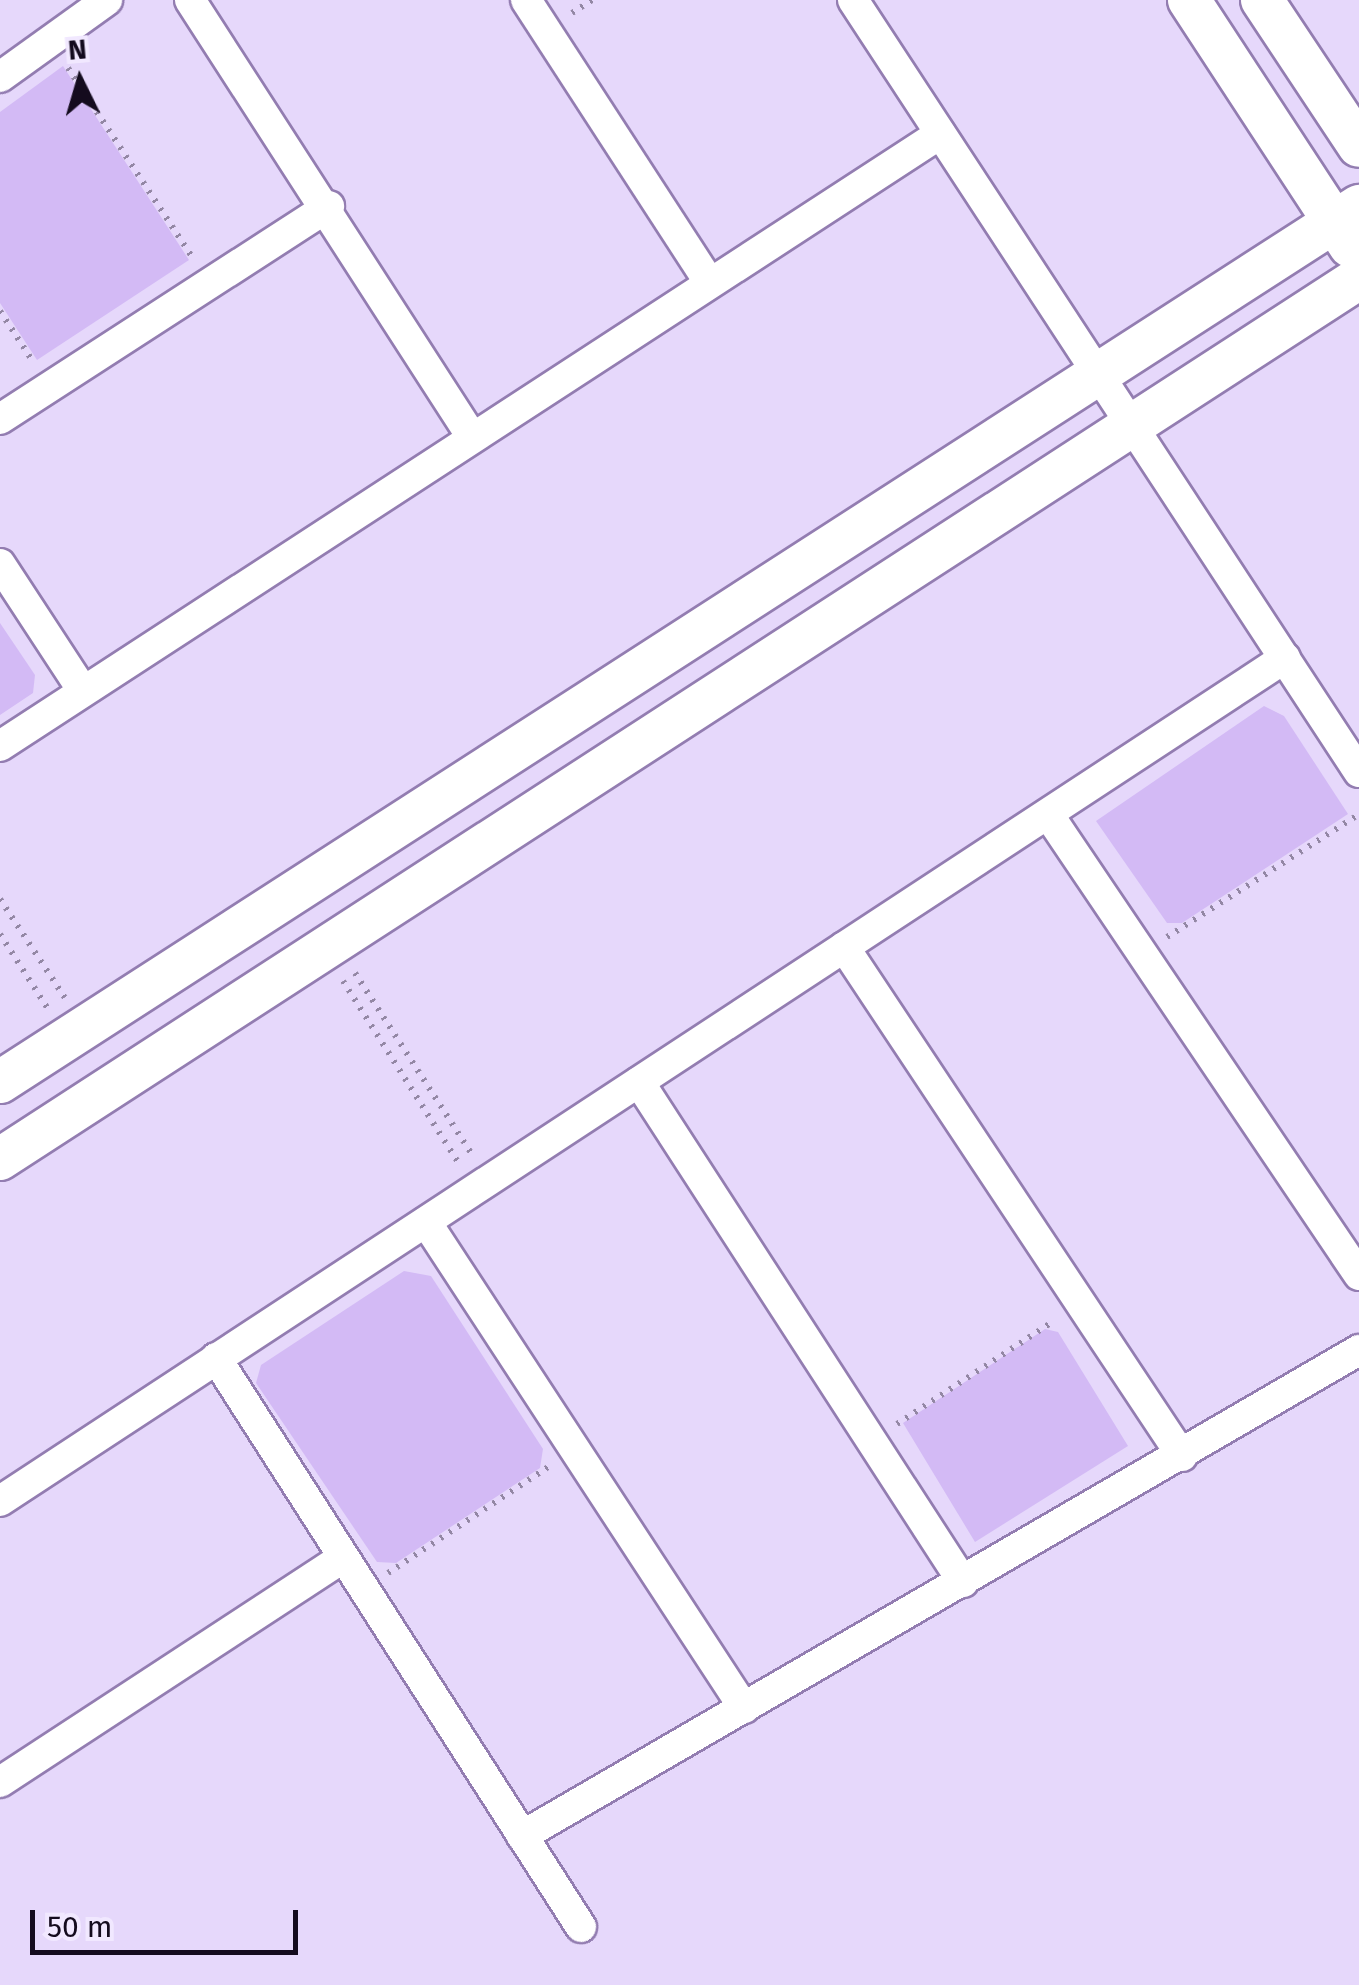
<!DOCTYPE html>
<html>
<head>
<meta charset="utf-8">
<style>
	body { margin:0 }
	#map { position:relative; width:1359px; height:1985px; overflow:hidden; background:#e6d8fb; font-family:"Fira Sans",sans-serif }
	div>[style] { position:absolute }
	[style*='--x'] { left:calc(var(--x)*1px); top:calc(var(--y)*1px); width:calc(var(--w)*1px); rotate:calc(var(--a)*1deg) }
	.green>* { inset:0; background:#d3baf5 }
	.path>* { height:6px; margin-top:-3px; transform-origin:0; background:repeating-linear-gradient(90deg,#9387a4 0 2.5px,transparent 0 10.5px) }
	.roads { filter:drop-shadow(2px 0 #937db1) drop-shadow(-2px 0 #937db1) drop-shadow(0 2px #937db1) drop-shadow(0 -2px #937db1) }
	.street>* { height:30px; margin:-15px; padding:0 15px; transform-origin:15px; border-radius:15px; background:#fff }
	.secondary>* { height:42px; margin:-21px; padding:0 21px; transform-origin:21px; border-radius:21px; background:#fff }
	span { translate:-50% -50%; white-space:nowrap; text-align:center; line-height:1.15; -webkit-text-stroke:8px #f1e8ff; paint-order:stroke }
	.north { position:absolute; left:30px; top:30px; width:100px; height:100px; -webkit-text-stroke:8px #f1e8ff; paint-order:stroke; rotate:355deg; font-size:28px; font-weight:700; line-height:40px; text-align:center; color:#140b1e }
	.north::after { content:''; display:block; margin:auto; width:35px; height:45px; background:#140b1e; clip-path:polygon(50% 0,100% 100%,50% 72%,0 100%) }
	.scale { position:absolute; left:30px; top:1910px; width:268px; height:45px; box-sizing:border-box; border:5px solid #140b1e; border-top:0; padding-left:12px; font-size:30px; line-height:35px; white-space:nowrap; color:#140b1e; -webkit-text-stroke:8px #f1e8ff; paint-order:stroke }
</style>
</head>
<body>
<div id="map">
	<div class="green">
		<div style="clip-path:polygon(63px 66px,189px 260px,37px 360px,0 303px,0 112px)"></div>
		<div style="clip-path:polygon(0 623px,35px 675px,33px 693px,0 715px)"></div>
		<div style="clip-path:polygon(1264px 706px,1284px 716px,1348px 814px,1182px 923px,1167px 923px,1096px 821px)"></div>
		<div style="clip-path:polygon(404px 1271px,431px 1276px,543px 1449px,540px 1468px,396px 1563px,377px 1562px,256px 1383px,261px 1365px)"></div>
		<div style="clip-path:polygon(1045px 1329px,1058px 1332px,1128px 1446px,975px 1542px,903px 1423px)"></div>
	</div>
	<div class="path">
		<div style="--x:572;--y:13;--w:24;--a:-33"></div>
		<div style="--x:68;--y:68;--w:227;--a:56.7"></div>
		<div style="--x:0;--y:311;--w:59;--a:56.9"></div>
		<div style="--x:0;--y:899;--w:118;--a:56.7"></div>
		<div style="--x:0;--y:934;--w:89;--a:57.4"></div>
		<div style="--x:1167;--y:937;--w:228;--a:-32.6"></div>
		<div style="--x:355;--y:973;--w:218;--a:57.2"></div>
		<div style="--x:343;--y:981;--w:217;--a:57.6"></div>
		<div style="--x:897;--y:1424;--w:188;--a:-33.3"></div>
		<div style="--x:388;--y:1573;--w:192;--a:-33.5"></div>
	</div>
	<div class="roads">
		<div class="street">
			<div style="--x:190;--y:0;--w:520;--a:57.17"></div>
			<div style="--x:526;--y:0;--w:336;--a:57"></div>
			<div style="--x:853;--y:0;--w:923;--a:56.76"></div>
			<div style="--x:0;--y:77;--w:132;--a:-35.7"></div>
			<div style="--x:0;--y:419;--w:392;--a:-32.9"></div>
			<div style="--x:0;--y:564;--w:148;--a:56.8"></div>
			<div style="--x:0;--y:746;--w:1122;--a:-33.07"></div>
			<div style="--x:1048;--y:814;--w:556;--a:56"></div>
			<div style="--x:844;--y:947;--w:611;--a:56.41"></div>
			<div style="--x:639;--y:1082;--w:596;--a:57.06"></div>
			<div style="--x:426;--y:1222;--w:581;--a:56.8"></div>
			<div style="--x:216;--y:1358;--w:676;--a:57.32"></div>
			<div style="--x:0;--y:1501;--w:1537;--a:-33.27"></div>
			<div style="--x:0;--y:1782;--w:407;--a:-33.2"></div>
			<div style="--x:522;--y:1836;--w:968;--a:-30.14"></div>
		</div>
		<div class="secondary">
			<div style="--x:1189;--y:0;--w:294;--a:56.8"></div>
			<div style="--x:1262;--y:0;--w:175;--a:56.4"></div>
			<div style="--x:0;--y:1082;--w:1617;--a:-32.81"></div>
			<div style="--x:0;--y:1159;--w:1620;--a:-32.95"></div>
		</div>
	</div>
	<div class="north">N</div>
	<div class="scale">50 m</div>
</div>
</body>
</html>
